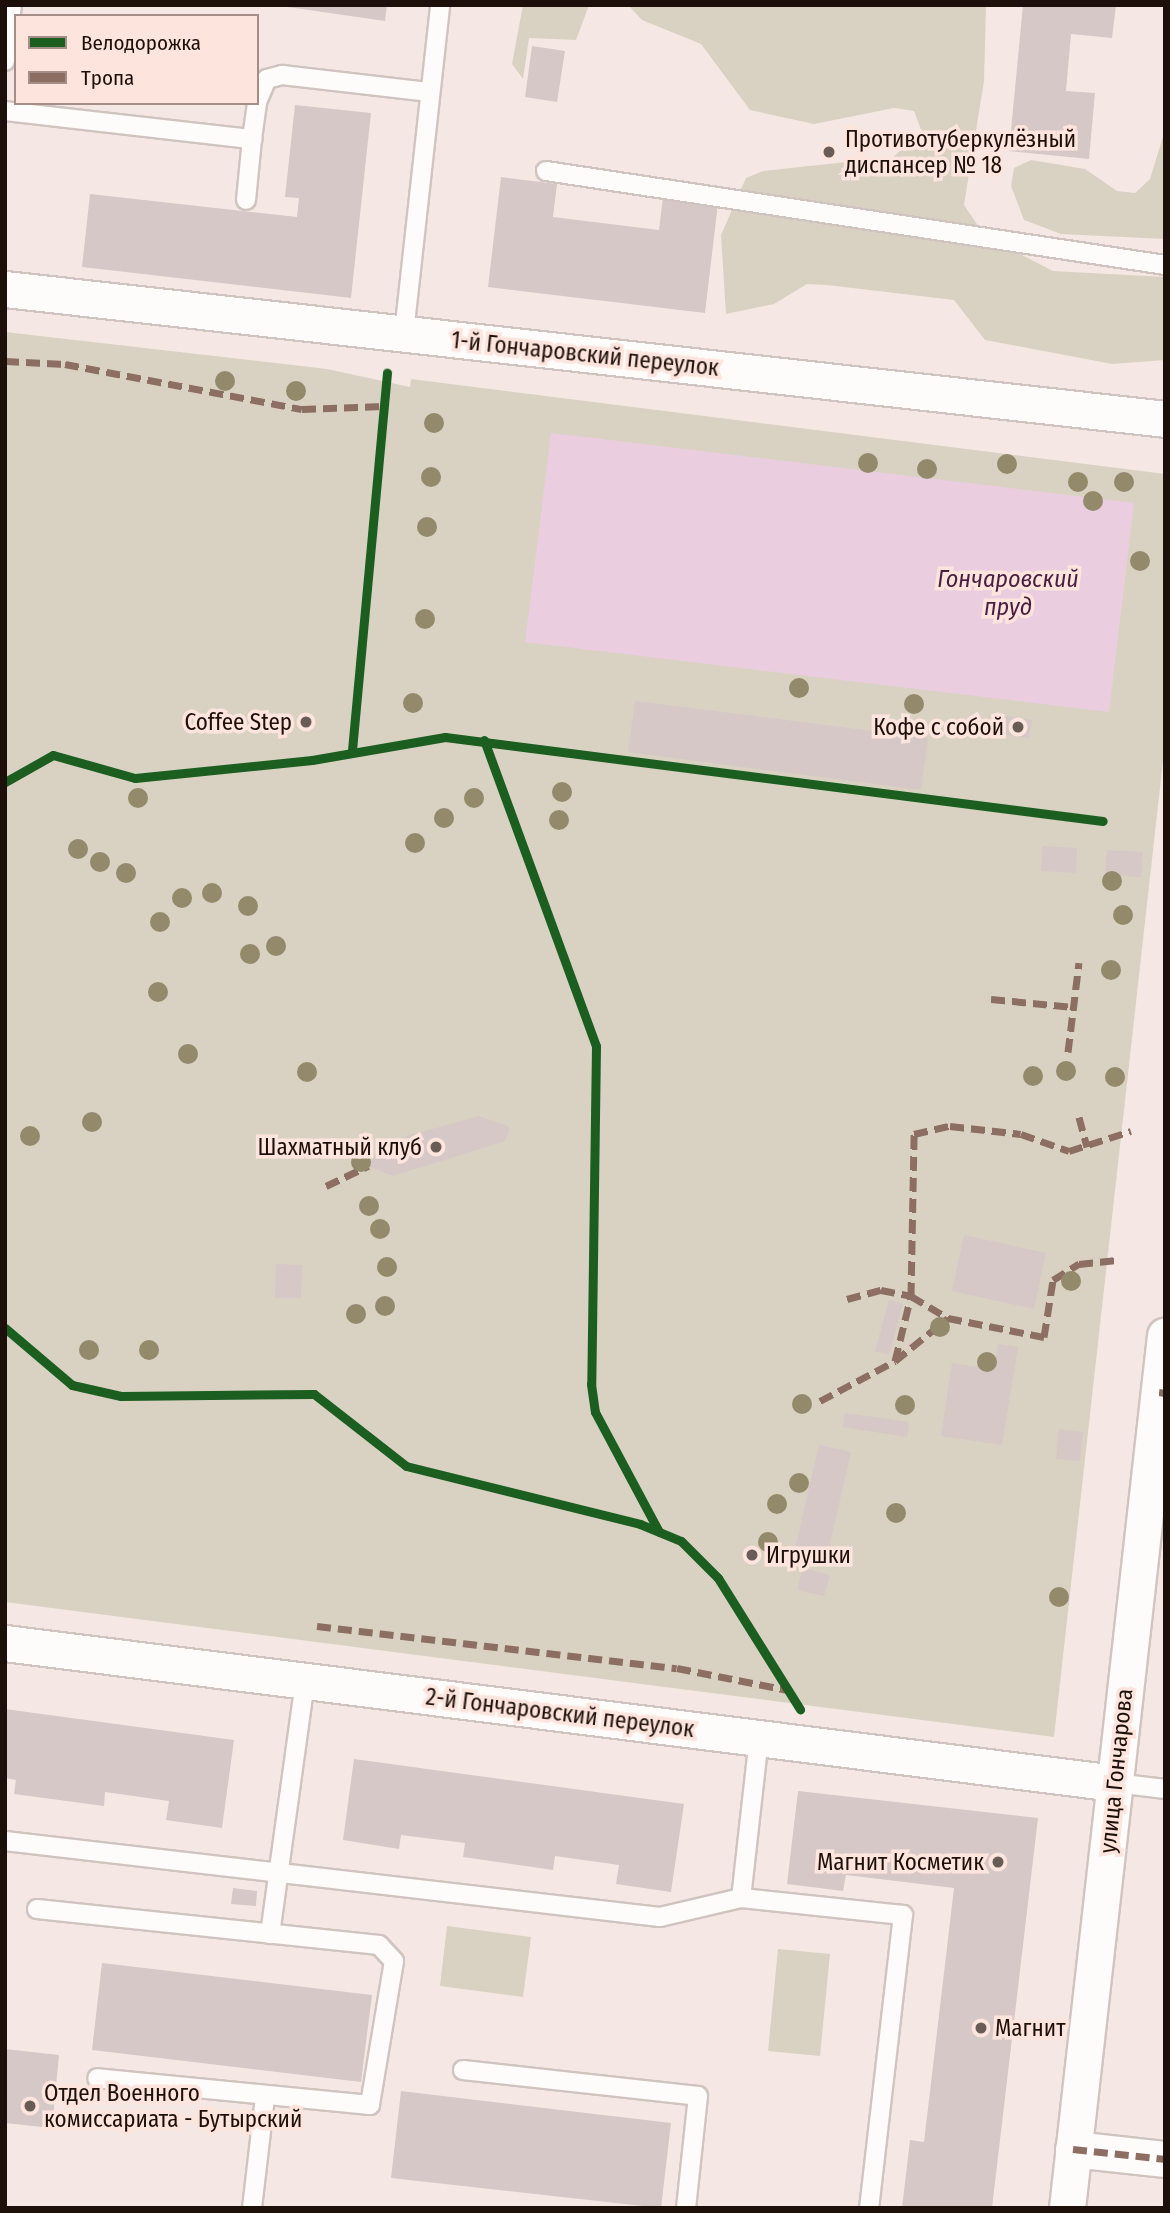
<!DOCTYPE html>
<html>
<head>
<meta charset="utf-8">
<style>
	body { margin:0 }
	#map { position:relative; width:1170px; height:2213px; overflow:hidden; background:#f5e8e4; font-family:"Fira Sans Condensed",sans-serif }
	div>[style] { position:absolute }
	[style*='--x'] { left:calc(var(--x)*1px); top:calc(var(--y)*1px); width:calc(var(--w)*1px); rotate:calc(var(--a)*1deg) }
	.green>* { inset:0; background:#d9d2c2 }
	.water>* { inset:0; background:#ebcde0 }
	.building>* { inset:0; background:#d5c8c7 }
	.round { border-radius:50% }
	.roads { filter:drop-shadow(2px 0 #d1c4c0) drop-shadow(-2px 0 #d1c4c0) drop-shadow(0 2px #d1c4c0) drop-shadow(0 -2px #d1c4c0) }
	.lane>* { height:18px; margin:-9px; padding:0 9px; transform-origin:9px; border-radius:9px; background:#fefcfb }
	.street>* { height:35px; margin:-17.5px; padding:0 17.5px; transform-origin:17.5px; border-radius:17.5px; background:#fefcfb }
	.quiet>* { height:7px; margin-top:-3.5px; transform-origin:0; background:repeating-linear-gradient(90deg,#8d6e63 0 14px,transparent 0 21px) }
	.cycleway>* { height:9px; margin:-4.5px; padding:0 4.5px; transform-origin:4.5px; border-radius:4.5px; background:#1b5e20 }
	.trees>* { width:20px; height:20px; margin:-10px; border-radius:50%; background:#938a6c }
	.dots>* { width:19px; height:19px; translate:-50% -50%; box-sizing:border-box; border:4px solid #fde4dc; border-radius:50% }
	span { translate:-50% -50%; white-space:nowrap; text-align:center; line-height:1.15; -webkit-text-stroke:7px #fde4dc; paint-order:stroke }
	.poi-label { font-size:23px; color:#1d100b }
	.left { translate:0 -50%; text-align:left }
	.right { translate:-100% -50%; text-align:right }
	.street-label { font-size:23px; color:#1d100b }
	.water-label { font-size:24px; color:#4a1d42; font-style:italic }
	.frame { position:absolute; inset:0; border:7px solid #1d100b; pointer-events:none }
	.legend { position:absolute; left:14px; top:14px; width:245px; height:91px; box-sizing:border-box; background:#fde4dc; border:2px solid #a38f88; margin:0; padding:9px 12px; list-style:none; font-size:21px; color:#1d100b }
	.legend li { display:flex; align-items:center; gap:14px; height:35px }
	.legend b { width:35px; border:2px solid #a38f88 }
</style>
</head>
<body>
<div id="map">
	<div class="green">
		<div style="clip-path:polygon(523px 5px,589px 5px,576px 40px,529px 38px,523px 79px,512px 64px)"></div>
		<div style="clip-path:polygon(628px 5px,986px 5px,984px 81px,964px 205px,985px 236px,1053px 271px,1165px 277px,1165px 360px,1112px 364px,985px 340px,954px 300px,827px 285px,807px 284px,774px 304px,726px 314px,721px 235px,746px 178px,763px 171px,893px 157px,922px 132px,914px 111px,894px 108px,814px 124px,750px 110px,701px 44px,642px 20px)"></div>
		<div style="clip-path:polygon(1165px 130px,1165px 239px,1061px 234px,1024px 220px,1011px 186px,1014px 168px,1031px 160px,1085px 169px,1117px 191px,1135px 193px,1150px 179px)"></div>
		<div style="clip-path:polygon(5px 332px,327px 369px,410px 387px,411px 379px,1165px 474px,1165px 743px,1054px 1737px,5px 1602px)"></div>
		<div style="clip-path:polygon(447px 1926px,531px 1937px,523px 1997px,440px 1986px)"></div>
		<div style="clip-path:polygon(778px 1949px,830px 1954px,820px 2056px,768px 2051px)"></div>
	</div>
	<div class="water">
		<div style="clip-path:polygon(551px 433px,1134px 503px,1109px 712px,525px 642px)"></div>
	</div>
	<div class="building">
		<div style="clip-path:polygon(274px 5px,387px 5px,385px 21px)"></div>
		<div style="clip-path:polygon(1023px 5px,1116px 5px,1112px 38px,1071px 34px,1066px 91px,1095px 93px,1089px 159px,1009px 151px)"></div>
		<div style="clip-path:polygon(532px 46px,565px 51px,557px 102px,525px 97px)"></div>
		<div style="clip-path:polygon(295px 105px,371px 113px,351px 298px,82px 267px,90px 194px,297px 217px,299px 198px,285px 197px)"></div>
		<div style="clip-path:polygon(501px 177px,557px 184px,553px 217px,659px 230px,663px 197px,718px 203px,705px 313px,488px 287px)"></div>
		<div style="clip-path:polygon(635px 701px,928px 738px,921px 790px,628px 752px)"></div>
		<div class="round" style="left:299px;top:714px;width:16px;height:16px"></div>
		<div style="clip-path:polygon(1006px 716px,1032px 720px,1029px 738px,1003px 734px)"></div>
		<div style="clip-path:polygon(1042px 846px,1077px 848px,1076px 873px,1041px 871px)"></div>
		<div style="clip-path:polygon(1107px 850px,1143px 852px,1141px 877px,1105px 875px)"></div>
		<div style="clip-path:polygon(479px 1116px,510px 1127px,505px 1141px,393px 1176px,368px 1166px,382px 1143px)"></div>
		<div style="clip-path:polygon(964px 1235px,1046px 1253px,1034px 1309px,952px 1291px)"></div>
		<div style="clip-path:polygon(276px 1264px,302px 1265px,301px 1298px,275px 1298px)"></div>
		<div style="clip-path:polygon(889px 1300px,903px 1304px,889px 1355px,875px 1351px)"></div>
		<div style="clip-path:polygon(998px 1344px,1018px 1347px,1002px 1445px,941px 1436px,952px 1363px,994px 1369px)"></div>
		<div style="clip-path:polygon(845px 1413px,909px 1422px,907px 1437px,843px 1427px)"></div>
		<div style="clip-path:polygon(1059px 1429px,1083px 1432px,1080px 1461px,1056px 1459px)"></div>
		<div style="clip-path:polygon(819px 1445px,851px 1452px,827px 1556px,795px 1549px)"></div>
		<div style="clip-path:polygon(747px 1549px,760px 1553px,757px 1561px,744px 1557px)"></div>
		<div style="clip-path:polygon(803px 1568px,830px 1575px,824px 1596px,797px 1590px)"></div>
		<div style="clip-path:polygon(5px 1709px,234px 1740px,222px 1828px,166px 1820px,169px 1801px,105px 1792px,104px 1806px,14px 1794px,16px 1780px,5px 1778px)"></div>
		<div style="clip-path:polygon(354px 1759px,684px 1804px,671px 1892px,616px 1884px,619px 1865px,555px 1856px,553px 1870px,463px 1857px,465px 1843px,401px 1835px,399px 1849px,343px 1840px)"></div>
		<div style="clip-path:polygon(798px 1791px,1038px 1818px,992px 2208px,902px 2208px,910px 2140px,924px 2142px,954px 1888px,846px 1875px,843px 1891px,787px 1884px)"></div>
		<div style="clip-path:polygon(233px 1888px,257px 1891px,256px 1906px,231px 1904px)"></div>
		<div style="clip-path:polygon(102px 1963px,372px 1995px,361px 2082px,92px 2050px)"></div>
		<div style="clip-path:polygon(5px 2049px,59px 2055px,52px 2128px,5px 2123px)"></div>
		<div style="clip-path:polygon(401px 2091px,671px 2123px,661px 2208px,391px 2178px)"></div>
	</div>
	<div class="roads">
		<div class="lane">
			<div style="--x:5;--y:61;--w:56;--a:-82.9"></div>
			<div style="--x:257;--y:102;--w:25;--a:-67"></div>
			<div style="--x:267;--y:79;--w:16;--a:-15"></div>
			<div style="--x:282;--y:75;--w:149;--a:6.6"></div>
			<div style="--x:5;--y:111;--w:249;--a:6.5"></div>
			<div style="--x:252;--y:139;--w:61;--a:95.6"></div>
			<div style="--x:252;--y:139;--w:36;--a:-82"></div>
			<div style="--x:546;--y:171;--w:626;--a:8.63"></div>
			<div style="--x:404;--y:333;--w:330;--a:-83.7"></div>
			<div style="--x:759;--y:1738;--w:161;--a:96.4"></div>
			<div style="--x:741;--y:1898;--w:163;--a:6"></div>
			<div style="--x:903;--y:1915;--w:295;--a:96.6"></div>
			<div style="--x:1115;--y:1783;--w:50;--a:6.8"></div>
			<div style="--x:5;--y:1841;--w:659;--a:6.62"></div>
			<div style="--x:660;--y:1917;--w:83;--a:-13.2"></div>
			<div style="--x:37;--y:1909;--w:344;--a:6"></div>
			<div style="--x:379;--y:1945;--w:22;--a:47"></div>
			<div style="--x:394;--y:1961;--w:146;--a:99.5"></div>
			<div style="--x:370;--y:2105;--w:274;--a:-174.4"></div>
			<div style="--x:270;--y:1934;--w:255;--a:-82.1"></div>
			<div style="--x:463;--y:2070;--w:236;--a:6.3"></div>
			<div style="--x:698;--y:2096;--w:113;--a:96.1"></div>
			<div style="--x:252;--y:2208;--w:111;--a:-83.3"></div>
		</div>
		<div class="street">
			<div style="--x:5;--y:289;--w:1167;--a:6.39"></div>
			<div style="--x:5;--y:1643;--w:1119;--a:7.19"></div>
			<div style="--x:1073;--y:2149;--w:93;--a:6.2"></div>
			<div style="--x:1067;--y:2208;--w:878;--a:-83.59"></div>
		</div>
	</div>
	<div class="quiet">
		<div style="--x:5;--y:361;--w:60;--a:2.9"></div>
		<div style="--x:65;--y:364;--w:241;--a:10.8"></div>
		<div style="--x:302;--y:409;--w:82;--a:-2.1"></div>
		<div style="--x:991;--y:999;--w:83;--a:5.5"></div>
		<div style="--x:1068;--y:1052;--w:90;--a:-83"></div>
		<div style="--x:1079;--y:1117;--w:31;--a:75"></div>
		<div style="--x:326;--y:1186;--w:47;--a:-25.5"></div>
		<div style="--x:847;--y:1299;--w:35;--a:-15"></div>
		<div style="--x:881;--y:1290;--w:31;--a:11"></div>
		<div style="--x:911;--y:1296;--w:43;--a:30.7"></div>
		<div style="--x:948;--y:1318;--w:98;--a:11.2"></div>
		<div style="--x:1044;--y:1337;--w:58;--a:-81"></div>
		<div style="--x:1053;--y:1280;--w:31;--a:-32"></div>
		<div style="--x:1079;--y:1264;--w:38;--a:-6"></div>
		<div style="--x:895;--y:1361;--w:67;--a:-76.2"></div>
		<div style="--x:911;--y:1296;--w:162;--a:-88.9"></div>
		<div style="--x:914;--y:1134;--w:37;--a:-13"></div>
		<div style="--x:950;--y:1126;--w:71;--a:6.4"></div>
		<div style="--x:1021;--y:1134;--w:51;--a:19.5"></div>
		<div style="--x:1069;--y:1151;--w:65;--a:-17.9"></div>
		<div style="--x:1159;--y:1392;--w:6;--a:9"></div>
		<div style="--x:820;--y:1401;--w:85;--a:-28.1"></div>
		<div style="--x:895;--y:1361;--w:68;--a:-39.1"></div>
		<div style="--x:317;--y:1626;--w:362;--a:6.7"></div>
		<div style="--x:677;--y:1668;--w:113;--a:11.2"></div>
		<div style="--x:1073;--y:2149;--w:93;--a:6.2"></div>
	</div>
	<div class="cycleway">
		<div style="--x:484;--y:740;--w:326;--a:69.9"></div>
		<div style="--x:596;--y:1046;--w:338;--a:90.8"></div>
		<div style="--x:591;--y:1384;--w:28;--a:82"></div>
		<div style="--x:595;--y:1412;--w:136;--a:61.9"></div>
		<div style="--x:352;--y:750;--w:379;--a:-84.7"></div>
		<div style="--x:5;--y:782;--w:55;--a:-29.4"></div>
		<div style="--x:53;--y:755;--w:85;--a:15.7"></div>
		<div style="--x:135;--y:778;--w:178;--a:-5.8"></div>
		<div style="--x:312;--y:760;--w:135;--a:-9.8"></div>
		<div style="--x:445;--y:737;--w:663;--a:7.28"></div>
		<div style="--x:5;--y:1328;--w:88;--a:40.4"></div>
		<div style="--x:72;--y:1385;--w:50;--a:12.7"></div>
		<div style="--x:121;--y:1396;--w:193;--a:-0.6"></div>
		<div style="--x:314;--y:1394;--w:117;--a:38"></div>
		<div style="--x:406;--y:1466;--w:241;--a:13.9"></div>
		<div style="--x:640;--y:1524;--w:44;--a:22.5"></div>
		<div style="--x:681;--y:1541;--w:52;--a:45"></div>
		<div style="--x:718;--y:1578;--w:155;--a:58"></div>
	</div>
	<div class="trees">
		<div style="left:225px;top:381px"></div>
		<div style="left:296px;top:391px"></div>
		<div style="left:434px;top:423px"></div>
		<div style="left:868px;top:463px"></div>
		<div style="left:1007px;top:464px"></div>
		<div style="left:927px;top:469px"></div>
		<div style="left:431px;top:477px"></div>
		<div style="left:1078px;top:482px"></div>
		<div style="left:1124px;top:482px"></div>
		<div style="left:1093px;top:501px"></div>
		<div style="left:427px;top:527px"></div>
		<div style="left:1140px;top:561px"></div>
		<div style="left:425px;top:619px"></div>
		<div style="left:799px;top:688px"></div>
		<div style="left:413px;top:703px"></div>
		<div style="left:914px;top:704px"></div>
		<div style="left:562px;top:792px"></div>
		<div style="left:138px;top:798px"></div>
		<div style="left:474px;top:798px"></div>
		<div style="left:444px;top:818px"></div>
		<div style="left:559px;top:820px"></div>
		<div style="left:415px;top:843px"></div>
		<div style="left:78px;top:849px"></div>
		<div style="left:100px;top:862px"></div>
		<div style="left:126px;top:873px"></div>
		<div style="left:1112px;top:881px"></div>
		<div style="left:212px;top:893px"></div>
		<div style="left:182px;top:898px"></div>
		<div style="left:248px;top:906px"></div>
		<div style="left:1123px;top:915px"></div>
		<div style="left:160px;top:922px"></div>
		<div style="left:276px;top:946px"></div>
		<div style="left:250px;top:954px"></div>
		<div style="left:1111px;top:970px"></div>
		<div style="left:158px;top:992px"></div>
		<div style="left:188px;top:1054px"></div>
		<div style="left:1066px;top:1071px"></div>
		<div style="left:307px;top:1072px"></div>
		<div style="left:1033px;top:1076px"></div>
		<div style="left:1115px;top:1077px"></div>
		<div style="left:92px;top:1122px"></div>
		<div style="left:30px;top:1136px"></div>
		<div style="left:361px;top:1162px"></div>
		<div style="left:369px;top:1206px"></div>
		<div style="left:380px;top:1229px"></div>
		<div style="left:387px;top:1267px"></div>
		<div style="left:1071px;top:1281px"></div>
		<div style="left:385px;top:1306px"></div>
		<div style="left:356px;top:1314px"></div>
		<div style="left:940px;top:1327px"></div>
		<div style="left:89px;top:1350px"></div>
		<div style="left:149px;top:1350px"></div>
		<div style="left:987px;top:1362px"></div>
		<div style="left:802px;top:1404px"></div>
		<div style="left:905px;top:1405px"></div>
		<div style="left:799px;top:1483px"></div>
		<div style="left:777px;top:1504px"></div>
		<div style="left:896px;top:1513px"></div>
		<div style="left:768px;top:1542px"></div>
		<div style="left:1059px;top:1597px"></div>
	</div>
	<div class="dots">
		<div style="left:829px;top:152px;background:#695c57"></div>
		<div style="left:306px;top:722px;background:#695c57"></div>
		<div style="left:1018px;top:727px;background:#695c57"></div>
		<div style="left:436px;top:1147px;background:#695c57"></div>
		<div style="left:752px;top:1555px;background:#695c57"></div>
		<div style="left:998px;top:1862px;background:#695c57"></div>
		<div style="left:981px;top:2028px;background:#695c57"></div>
		<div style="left:30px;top:2106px;background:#695c57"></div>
	</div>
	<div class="poi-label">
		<span class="left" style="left:845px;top:152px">Противотуберкулёзный<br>диспансер № 18</span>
		<span class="right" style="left:292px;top:722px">Coffee Step</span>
		<span class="right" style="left:1004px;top:727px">Кофе с собой</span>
		<span class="right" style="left:422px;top:1147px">Шахматный клуб</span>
		<span class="left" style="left:766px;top:1555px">Игрушки</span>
		<span class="right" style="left:984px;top:1862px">Магнит Косметик</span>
		<span class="left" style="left:995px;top:2028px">Магнит</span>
		<span class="left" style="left:44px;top:2106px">Отдел Военного<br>комиссариата - Бутырский</span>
	</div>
	<div class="street-label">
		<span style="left:585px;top:354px;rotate:6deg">1-й Гончаровский переулок</span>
		<span style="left:560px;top:1713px;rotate:7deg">2-й Гончаровский переулок</span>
		<span style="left:1116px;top:1771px;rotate:-84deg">улица Гончарова</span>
	</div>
	<div class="water-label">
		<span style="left:1008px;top:594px">Гончаровский<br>пруд</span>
	</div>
	<div class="frame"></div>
	<ul class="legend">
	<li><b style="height:9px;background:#1b5e20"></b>Велодорожка</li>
	<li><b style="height:9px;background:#8d6e63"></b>Тропа</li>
	</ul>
</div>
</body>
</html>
